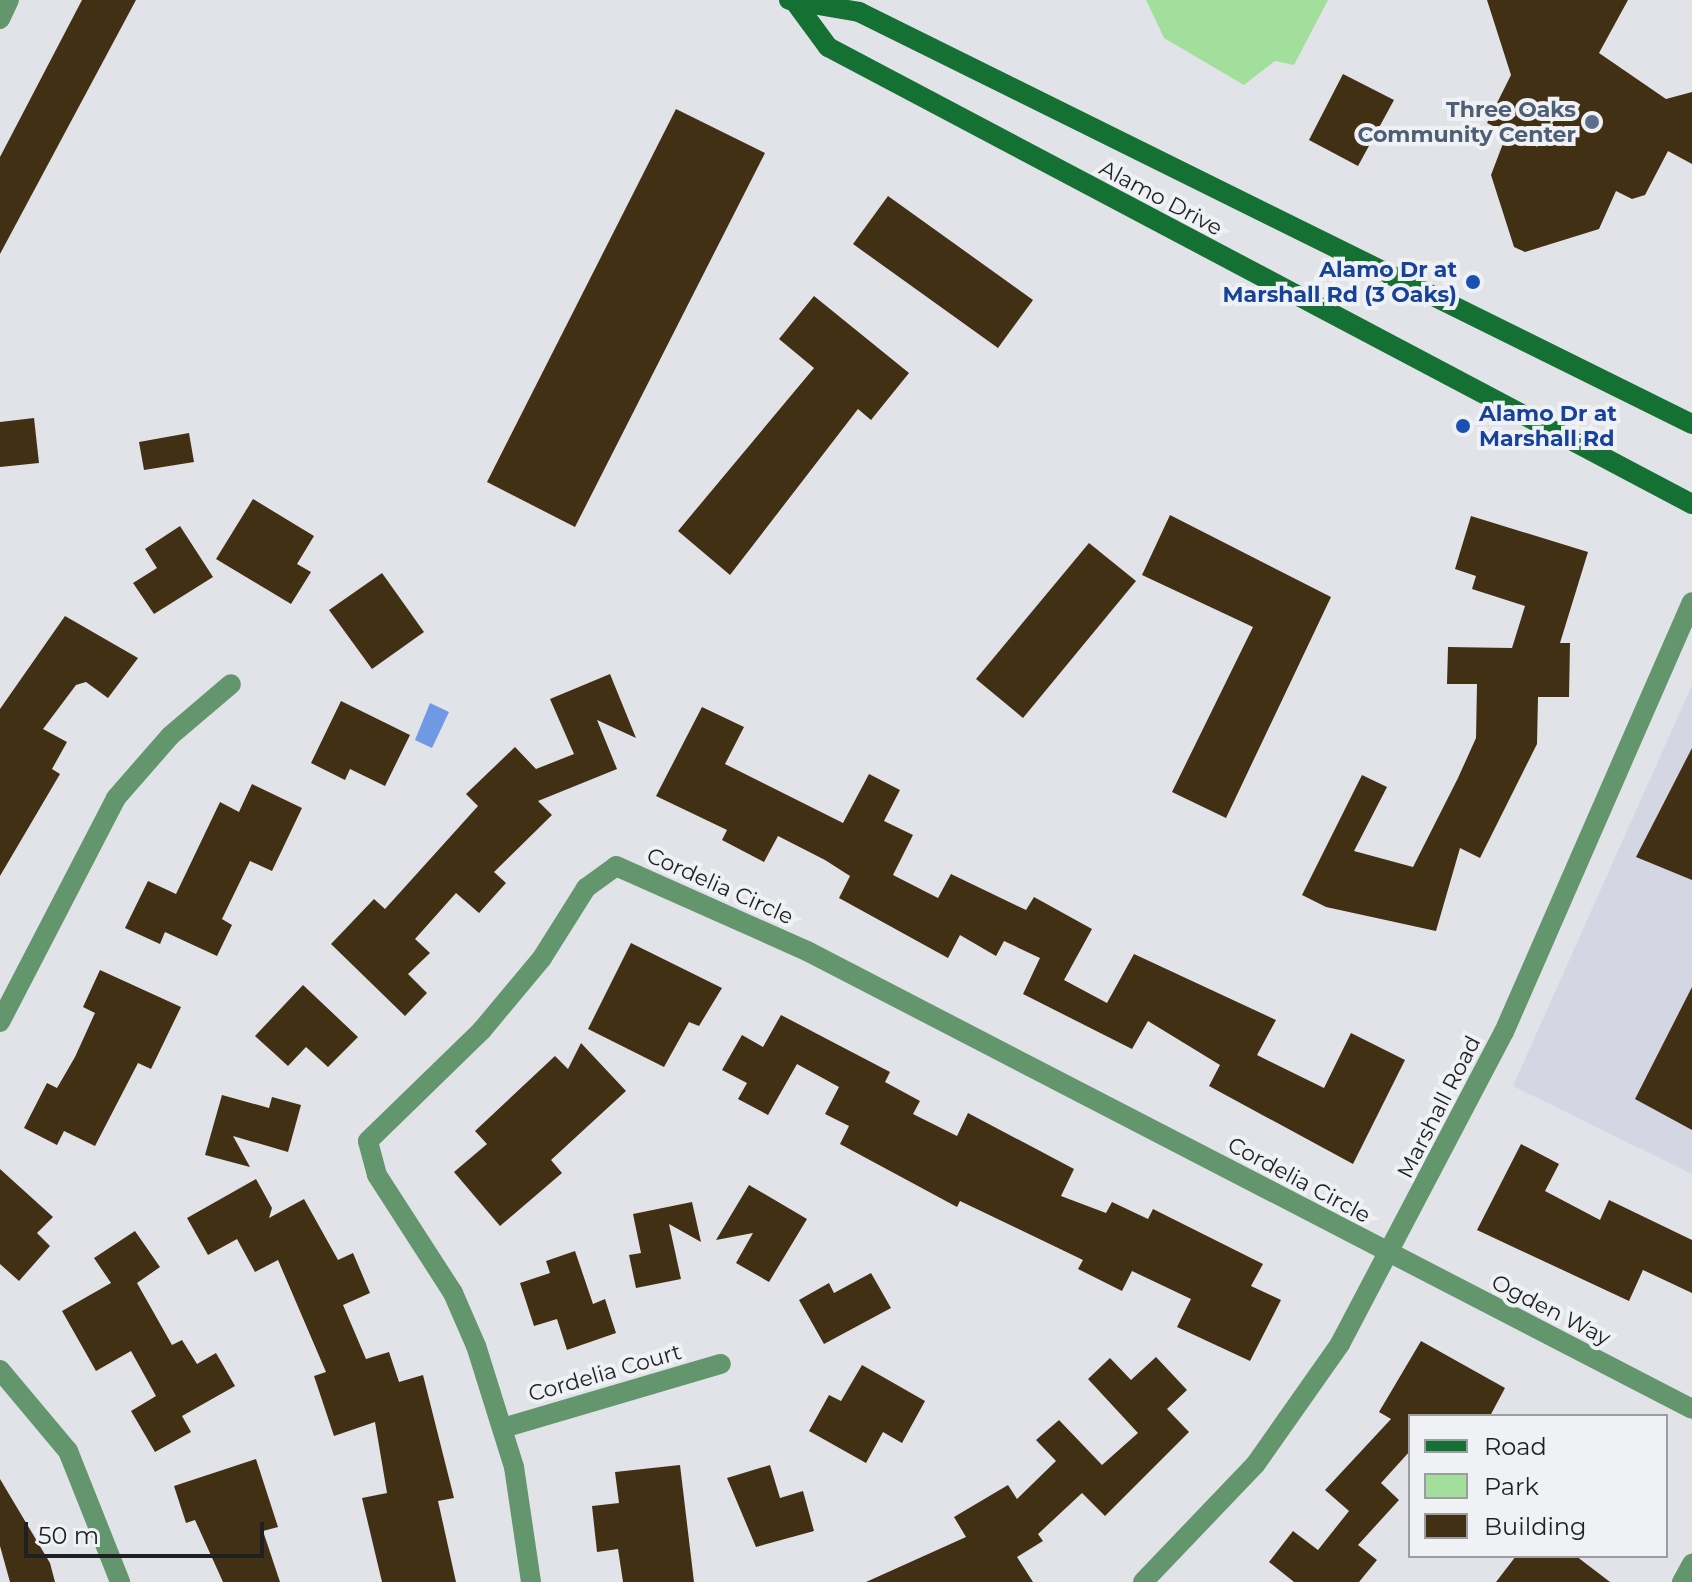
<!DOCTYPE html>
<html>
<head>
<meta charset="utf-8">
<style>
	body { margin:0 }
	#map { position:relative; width:1692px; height:1582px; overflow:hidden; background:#e2e3e8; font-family:Montserrat,sans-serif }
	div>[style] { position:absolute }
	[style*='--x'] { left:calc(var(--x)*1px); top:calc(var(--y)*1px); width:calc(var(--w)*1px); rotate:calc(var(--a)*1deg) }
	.built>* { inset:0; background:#d4d7e3 }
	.green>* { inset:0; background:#a2df9c }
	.water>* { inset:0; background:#7099e5 }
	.building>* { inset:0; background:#423015 }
	.minor>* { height:20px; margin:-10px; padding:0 10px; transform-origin:10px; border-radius:10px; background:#64966e }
	.tertiary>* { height:20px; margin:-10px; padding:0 10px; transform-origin:10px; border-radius:10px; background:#64966e }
	.secondary>* { height:20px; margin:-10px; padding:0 10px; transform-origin:10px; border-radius:10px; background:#157034 }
	.dots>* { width:22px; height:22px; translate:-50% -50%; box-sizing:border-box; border:4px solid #eff1f5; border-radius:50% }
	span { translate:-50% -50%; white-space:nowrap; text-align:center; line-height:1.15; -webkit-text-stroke:8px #eff1f5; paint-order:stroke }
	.service-label { font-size:22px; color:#4e5e75; font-weight:700 }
	.right { translate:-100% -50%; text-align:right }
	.street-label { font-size:22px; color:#1f2022 }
	.transit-label { font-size:22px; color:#164399; font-weight:700 }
	.left { translate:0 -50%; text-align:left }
	.legend { position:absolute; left:1408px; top:1414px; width:260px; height:144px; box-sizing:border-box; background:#eff1f5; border:2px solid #9c9da1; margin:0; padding:10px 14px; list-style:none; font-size:24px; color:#1f2022 }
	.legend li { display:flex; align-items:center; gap:16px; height:40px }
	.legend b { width:40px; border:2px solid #9c9da1 }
	.scale { position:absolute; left:24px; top:1522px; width:240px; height:36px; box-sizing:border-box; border:4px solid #1f2022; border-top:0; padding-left:10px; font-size:24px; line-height:28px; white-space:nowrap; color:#1f2022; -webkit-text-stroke:6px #eff1f5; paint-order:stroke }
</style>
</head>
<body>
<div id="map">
	<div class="built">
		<div style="clip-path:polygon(1692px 685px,1692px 1174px,1513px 1086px)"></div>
	</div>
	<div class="green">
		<div style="clip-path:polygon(1146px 0,1328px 0,1294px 65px,1275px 61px,1244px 85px,1164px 38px)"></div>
	</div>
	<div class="water">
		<div style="clip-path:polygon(430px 703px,449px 712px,432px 748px,415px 740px)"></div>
	</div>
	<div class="building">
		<div style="clip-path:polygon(82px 0,136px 0,0 254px,0 157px)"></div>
		<div style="clip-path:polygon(1487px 0,1628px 0,1599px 53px,1666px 99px,1692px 92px,1692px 164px,1668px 151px,1645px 195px,1632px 199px,1616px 191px,1599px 229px,1525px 252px,1514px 247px,1491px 175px,1507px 133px,1487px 123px,1511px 75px)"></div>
		<div style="clip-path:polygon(1343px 74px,1394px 100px,1358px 166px,1309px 140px)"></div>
		<div style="clip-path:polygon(676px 109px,765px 153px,575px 527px,487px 482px)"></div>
		<div style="clip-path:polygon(888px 196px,1033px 300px,998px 348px,853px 244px)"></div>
		<div style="clip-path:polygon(814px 296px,909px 373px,871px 420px,858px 409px,730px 575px,678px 531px,814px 368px,779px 339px)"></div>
		<div style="clip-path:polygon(34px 418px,39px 463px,0 467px,0 422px)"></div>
		<div style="clip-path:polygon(189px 433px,194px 462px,144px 470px,139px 442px)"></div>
		<div style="clip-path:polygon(253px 499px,314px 536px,297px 564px,311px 572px,291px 604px,216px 559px)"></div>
		<div style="clip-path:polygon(1170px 515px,1331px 597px,1226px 818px,1172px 792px,1253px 627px,1142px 575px)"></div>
		<div style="clip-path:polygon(1471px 516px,1588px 552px,1560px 643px,1570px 643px,1569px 697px,1538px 697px,1537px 744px,1480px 858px,1460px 848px,1436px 931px,1326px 907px,1302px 895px,1362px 775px,1387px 787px,1354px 851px,1413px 867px,1458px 778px,1476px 738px,1477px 684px,1447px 684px,1448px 647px,1512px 648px,1525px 606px,1472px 589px,1476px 576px,1455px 569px)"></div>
		<div style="clip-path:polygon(180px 526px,213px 577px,154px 614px,133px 583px,157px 568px,145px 549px)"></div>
		<div style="clip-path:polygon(1089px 543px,1136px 581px,1023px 718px,976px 679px)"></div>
		<div style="clip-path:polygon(382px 573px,424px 632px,372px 669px,329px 610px)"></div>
		<div style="clip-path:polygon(65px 616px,138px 658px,108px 698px,86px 682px,76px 685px,43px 729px,67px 742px,52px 769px,60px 774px,0 876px,0 709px)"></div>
		<div style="clip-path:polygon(610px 674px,636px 738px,597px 720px,617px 769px,538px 801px,552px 815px,494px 872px,506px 883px,479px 913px,456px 893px,415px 939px,430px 953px,408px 974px,427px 993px,405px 1016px,331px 944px,374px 899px,385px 909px,478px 806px,466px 794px,515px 747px,536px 769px,574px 754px,550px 699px)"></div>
		<div style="clip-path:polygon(341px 701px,410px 735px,385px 786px,350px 769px,345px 780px,311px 763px)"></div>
		<div style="clip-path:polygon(702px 707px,744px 727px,725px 764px,843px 823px,869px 774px,900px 790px,884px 821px,913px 835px,893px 875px,938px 898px,951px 874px,1026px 910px,1034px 897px,1092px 929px,1064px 980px,1107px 1003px,1134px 954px,1276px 1020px,1257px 1055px,1324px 1088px,1351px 1033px,1405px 1060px,1353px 1164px,1209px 1086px,1220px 1065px,1148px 1021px,1132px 1049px,1023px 994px,1040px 958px,1004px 941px,996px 956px,960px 935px,948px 958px,839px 898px,850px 876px,825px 860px,778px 836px,764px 862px,722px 840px,727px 830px,656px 796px)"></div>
		<div style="clip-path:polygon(1692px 748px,1692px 880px,1636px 857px)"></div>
		<div style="clip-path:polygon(252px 784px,302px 808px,272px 871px,250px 861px,222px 919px,232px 925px,217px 956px,165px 932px,160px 944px,125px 928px,148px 881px,176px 894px,220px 802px,239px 812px)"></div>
		<div style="clip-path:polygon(631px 943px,722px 988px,699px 1026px,689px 1022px,664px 1067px,588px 1029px)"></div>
		<div style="clip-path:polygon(100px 970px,181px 1007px,151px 1069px,138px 1063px,95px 1146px,64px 1131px,57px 1145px,24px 1128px,47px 1083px,57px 1088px,75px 1057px,95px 1013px,83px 1007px)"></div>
		<div style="clip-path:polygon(303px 985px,358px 1037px,328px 1067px,306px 1047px,288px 1066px,255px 1036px)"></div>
		<div style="clip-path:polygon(1692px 987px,1692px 1130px,1635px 1099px)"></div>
		<div style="clip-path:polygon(781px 1015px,890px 1072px,885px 1082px,920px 1101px,913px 1114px,957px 1136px,968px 1113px,1074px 1169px,1061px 1196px,1106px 1213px,1112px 1202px,1148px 1219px,1153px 1209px,1263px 1264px,1251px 1286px,1281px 1300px,1250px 1361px,1177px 1327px,1191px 1299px,1132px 1271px,1122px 1291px,1078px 1269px,1083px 1260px,960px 1201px,957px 1207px,840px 1144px,849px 1126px,825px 1114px,839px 1087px,797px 1064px,768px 1115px,738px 1099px,747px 1083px,722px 1070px,742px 1035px,763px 1047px)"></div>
		<div style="clip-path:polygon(581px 1043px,626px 1091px,551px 1160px,562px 1173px,500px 1226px,454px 1172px,487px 1144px,475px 1131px,555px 1056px,568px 1069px)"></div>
		<div style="clip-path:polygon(222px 1095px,269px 1108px,272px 1097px,301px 1105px,288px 1152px,233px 1136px,250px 1167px,205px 1155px)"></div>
		<div style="clip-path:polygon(1521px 1144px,1559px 1164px,1545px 1191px,1600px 1220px,1609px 1200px,1692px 1240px,1692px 1293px,1643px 1270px,1629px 1301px,1477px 1230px)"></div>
		<div style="clip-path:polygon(0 1169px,53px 1217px,37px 1233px,50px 1246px,19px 1281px,0 1264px)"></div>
		<div style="clip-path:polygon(256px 1179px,272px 1208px,269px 1218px,304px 1199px,338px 1260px,353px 1253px,370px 1293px,343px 1305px,366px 1359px,389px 1352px,399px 1382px,423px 1375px,454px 1498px,438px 1501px,456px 1582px,382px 1582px,362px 1498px,387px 1493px,375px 1422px,334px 1436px,314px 1376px,326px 1372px,278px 1260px,255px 1272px,237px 1239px,208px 1255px,187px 1218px)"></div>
		<div style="clip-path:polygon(749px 1185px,807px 1219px,769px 1282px,736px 1263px,753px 1233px,716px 1240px)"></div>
		<div style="clip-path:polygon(692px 1202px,701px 1242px,669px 1224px,681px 1279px,636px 1288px,629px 1255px,641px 1253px,633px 1214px)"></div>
		<div style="clip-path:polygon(135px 1231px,160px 1267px,137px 1283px,172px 1345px,182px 1340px,197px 1364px,216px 1353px,235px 1386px,182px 1416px,191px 1432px,155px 1452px,131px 1411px,156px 1396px,131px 1351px,96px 1371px,62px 1311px,111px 1283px,94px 1258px)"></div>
		<div style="clip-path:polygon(575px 1251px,593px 1304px,605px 1299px,616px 1333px,567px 1350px,557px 1319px,534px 1326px,520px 1283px,550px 1273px,546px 1261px)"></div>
		<div style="clip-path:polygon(871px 1273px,891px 1308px,824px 1344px,799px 1300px,829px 1283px,834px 1293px)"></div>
		<div style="clip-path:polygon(1421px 1341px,1505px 1388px,1490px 1416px,1410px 1416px,1410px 1451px,1381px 1483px,1399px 1500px,1358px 1545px,1377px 1560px,1359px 1582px,1294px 1582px,1269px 1562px,1293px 1531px,1318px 1550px,1349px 1511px,1325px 1490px,1391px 1419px,1379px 1412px)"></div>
		<div style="clip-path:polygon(1156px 1357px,1187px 1390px,1167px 1409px,1189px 1432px,1105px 1516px,1082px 1493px,1038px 1534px,1043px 1541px,1017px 1557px,1033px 1582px,866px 1582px,966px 1537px,954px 1517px,1008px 1485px,1017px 1499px,1056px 1461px,1036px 1440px,1059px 1420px,1102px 1465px,1138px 1433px,1088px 1379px,1110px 1358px,1131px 1380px)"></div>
		<div style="clip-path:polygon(862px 1365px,925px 1401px,902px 1443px,883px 1432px,866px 1463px,809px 1431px,829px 1395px,841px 1401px)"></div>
		<div style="clip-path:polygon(256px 1459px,278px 1527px,263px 1531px,280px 1582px,223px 1582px,195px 1520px,186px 1523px,174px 1486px)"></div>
		<div style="clip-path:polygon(680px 1465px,694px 1582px,623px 1582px,618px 1549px,597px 1552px,592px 1506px,619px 1503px,615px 1472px)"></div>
		<div style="clip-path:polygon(770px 1465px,780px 1498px,803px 1491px,814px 1531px,756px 1547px,727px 1478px)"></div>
		<div style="clip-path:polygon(0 1479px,50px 1563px,55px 1582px,10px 1582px,0 1546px)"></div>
		<div style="clip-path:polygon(1516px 1556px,1576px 1556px,1610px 1582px,1496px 1582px)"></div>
	</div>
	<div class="minor">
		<div style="--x:0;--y:19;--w:21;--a:-65"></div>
		<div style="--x:0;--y:1022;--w:252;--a:-62.6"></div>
		<div style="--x:116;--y:798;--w:82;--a:-48.9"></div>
		<div style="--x:170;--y:736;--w:80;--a:-40.4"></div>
		<div style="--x:0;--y:1370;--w:106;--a:50"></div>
		<div style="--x:68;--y:1451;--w:141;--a:68.3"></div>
		<div style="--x:503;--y:1428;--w:227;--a:-16.4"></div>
		<div style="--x:531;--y:1582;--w:116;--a:-98.4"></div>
		<div style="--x:514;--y:1467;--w:127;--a:-107.4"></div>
		<div style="--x:476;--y:1346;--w:58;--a:-113.5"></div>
		<div style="--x:453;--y:1293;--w:140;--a:-122.8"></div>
		<div style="--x:377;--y:1175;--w:35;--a:-105"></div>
		<div style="--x:368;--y:1141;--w:159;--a:-44.2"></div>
		<div style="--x:482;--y:1030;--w:94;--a:-50.2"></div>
		<div style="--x:542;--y:958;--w:83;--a:-57.8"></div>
		<div style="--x:586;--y:888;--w:37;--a:-36"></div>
		<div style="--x:616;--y:866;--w:209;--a:24"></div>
		<div style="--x:807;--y:951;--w:996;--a:27.36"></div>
		<div style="--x:1682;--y:1582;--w:21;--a:-61"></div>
	</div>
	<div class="tertiary">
		<div style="--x:1143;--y:1582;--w:162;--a:-46.3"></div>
		<div style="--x:1255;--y:1465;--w:148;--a:-54.9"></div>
		<div style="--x:1340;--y:1344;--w:352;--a:-62.3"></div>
		<div style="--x:1504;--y:1032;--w:469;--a:-66.4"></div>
	</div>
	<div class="secondary">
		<div style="--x:789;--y:0;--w:71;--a:9.7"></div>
		<div style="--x:859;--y:12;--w:929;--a:26.32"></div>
		<div style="--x:795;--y:2;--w:56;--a:53.7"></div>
		<div style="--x:828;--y:47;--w:977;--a:27.88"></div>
	</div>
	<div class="dots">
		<div style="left:1592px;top:122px;background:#5c6f8a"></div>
		<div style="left:1473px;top:282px;background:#1a4fb4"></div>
		<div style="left:1463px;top:426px;background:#1a4fb4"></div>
	</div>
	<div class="service-label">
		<span class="right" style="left:1576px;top:122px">Three Oaks<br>Community Center</span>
	</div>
	<div class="street-label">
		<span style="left:1161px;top:198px;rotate:28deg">Alamo Drive</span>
		<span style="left:720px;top:886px;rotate:24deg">Cordelia Circle</span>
		<span style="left:1439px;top:1107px;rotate:-63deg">Marshall Road</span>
		<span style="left:1299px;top:1180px;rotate:28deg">Cordelia Circle</span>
		<span style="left:1551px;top:1310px;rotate:27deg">Ogden Way</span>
		<span style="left:605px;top:1373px;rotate:-16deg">Cordelia Court</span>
	</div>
	<div class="transit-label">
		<span class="right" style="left:1457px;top:282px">Alamo Dr at<br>Marshall Rd (3 Oaks)</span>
		<span class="left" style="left:1479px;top:426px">Alamo Dr at<br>Marshall Rd</span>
	</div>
	<ul class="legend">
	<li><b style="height:10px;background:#157034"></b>Road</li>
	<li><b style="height:22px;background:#a2df9c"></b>Park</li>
	<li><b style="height:22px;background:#423015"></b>Building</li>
	</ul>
	<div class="scale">50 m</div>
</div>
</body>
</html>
